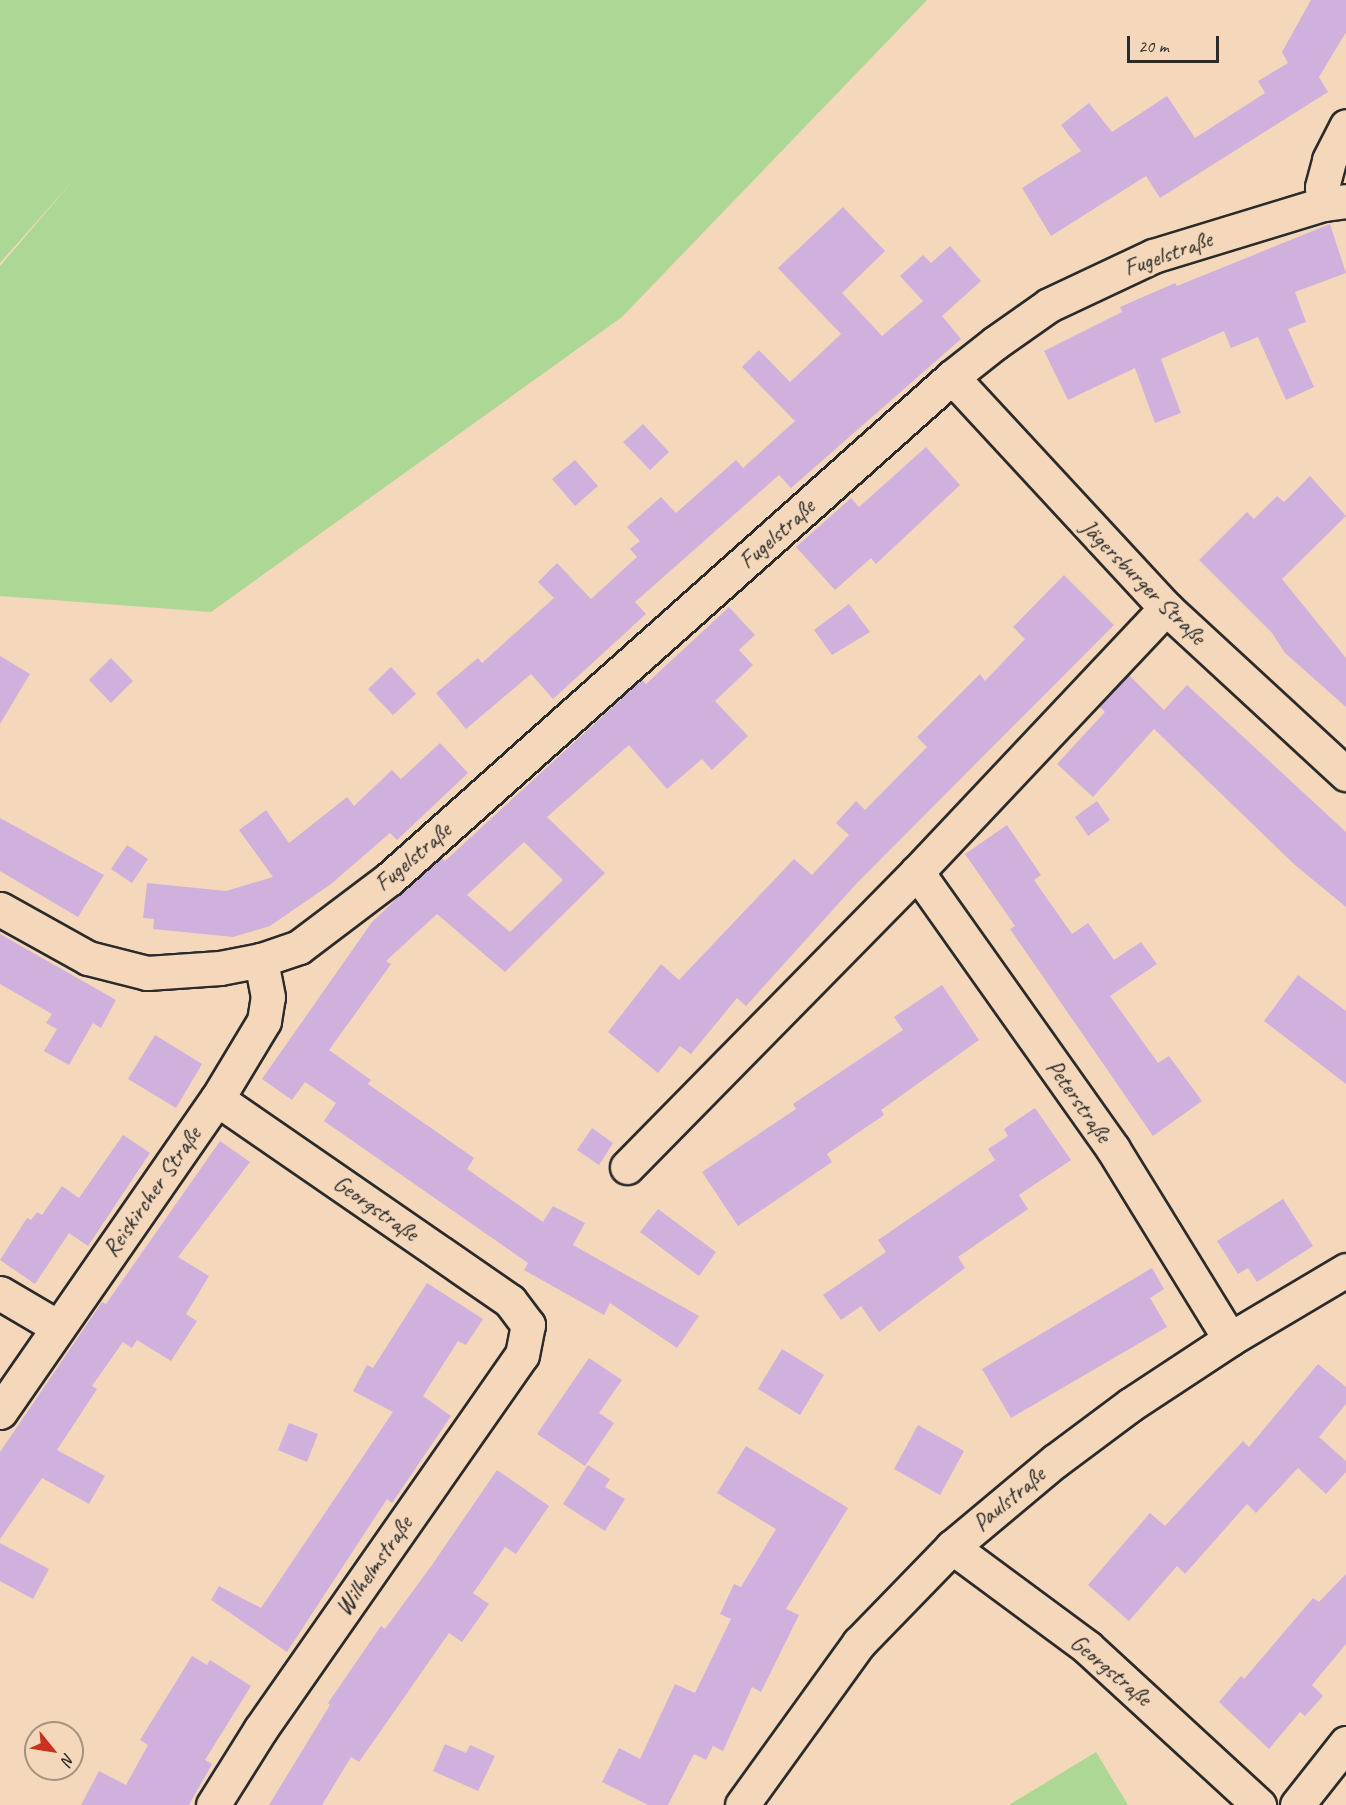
<!DOCTYPE html>
<html>
<head>
<meta charset="utf-8">
<style>
	body { margin:0 }
	#map { position:relative; width:1346px; height:1805px; overflow:hidden; background:#f5d8bb; font-family:Caveat,sans-serif }
	div>[style] { position:absolute }
	[style*='--x'] { left:calc(var(--x)*1px); top:calc(var(--y)*1px); width:calc(var(--w)*1px); rotate:calc(var(--a)*1deg) }
	.green>* { inset:0; background:#add794 }
	.building>* { inset:0; background:#d0b0dc }
	.roads { filter:drop-shadow(2px 0 #2b2b2b) drop-shadow(-2px 0 #2b2b2b) drop-shadow(0 2px #2b2b2b) drop-shadow(0 -2px #2b2b2b) }
	.street>* { height:33px; margin:-16.5px; padding:0 16.5px; transform-origin:16.5px; border-radius:16.5px; background:#f5d8bb }
	span { translate:-50% -50%; white-space:nowrap; text-align:center; line-height:1.15; -webkit-text-stroke:6px #f5d8bb; paint-order:stroke }
	.street-label { font-size:24px; color:#2b2b2b }
	.north { position:absolute; left:24px; top:1721px; width:60px; height:60px; box-sizing:border-box; background:#f5d8bb; border:2px solid #a49381; border-radius:50%; rotate:120deg; font-size:16px; font-weight:700; line-height:24px; text-align:center; color:#2b2b2b }
	.north::after { content:''; display:block; margin:auto; width:21px; height:27px; background:#c8321e; clip-path:polygon(50% 0,100% 100%,50% 72%,0 100%) }
	.scale { position:absolute; left:1127px; top:36px; width:92px; height:27px; box-sizing:border-box; border:3px solid #2b2b2b; border-top:0; padding-left:8px; font-size:18px; line-height:21px; white-space:nowrap; color:#2b2b2b; -webkit-text-stroke:4px #f5d8bb; paint-order:stroke }
</style>
</head>
<body>
<div id="map">
	<div class="green">
		<div style="clip-path:polygon(0 0,927px 0,622px 317px,211px 612px,0 596px,0 266px,77px 176px,0 263px)"></div>
		<div style="clip-path:polygon(1096px 1752px,1128px 1805px,1009px 1805px)"></div>
	</div>
	<div class="building">
		<div style="clip-path:polygon(1311px 0,1346px 0,1346px 32px,1319px 77px,1328px 92px,1160px 198px,1146px 176px,1051px 236px,1022px 188px,1081px 151px,1061px 125px,1089px 103px,1112px 132px,1167px 96px,1195px 138px,1265px 93px,1258px 81px,1288px 63px,1282px 52px)"></div>
		<div style="clip-path:polygon(843px 207px,885px 251px,842px 293px,882px 336px,923px 301px,900px 276px,923px 255px,931px 263px,950px 246px,981px 281px,942px 316px,961px 339px,791px 488px,779px 475px,635px 602px,646px 614px,553px 699px,531px 674px,466px 729px,436px 693px,478px 658px,482px 663px,554px 598px,538px 582px,557px 563px,591px 599px,637px 557px,630px 549px,640px 541px,627px 527px,661px 497px,676px 513px,736px 460px,743px 468px,795px 421px,742px 367px,759px 350px,790px 382px,841px 334px,778px 268px)"></div>
		<div style="clip-path:polygon(1330px 224px,1346px 273px,1295px 292px,1306px 322px,1288px 329px,1314px 387px,1286px 400px,1258px 337px,1231px 348px,1224px 331px,1161px 359px,1181px 413px,1155px 423px,1135px 368px,1068px 400px,1044px 351px,1122px 312px,1120px 307px,1175px 283px,1177px 286px)"></div>
		<div style="clip-path:polygon(643px 424px,669px 452px,650px 470px,623px 442px)"></div>
		<div style="clip-path:polygon(926px 447px,960px 485px,876px 564px,871px 558px,835px 590px,796px 547px,851px 498px,859px 507px)"></div>
		<div style="clip-path:polygon(575px 460px,598px 486px,575px 506px,552px 479px)"></div>
		<div style="clip-path:polygon(1310px 476px,1346px 516px,1282px 579px,1346px 658px,1346px 707px,1285px 653px,1272px 633px,1199px 560px,1247px 512px,1254px 519px,1277px 496px,1284px 502px)"></div>
		<div style="clip-path:polygon(1064px 575px,1114px 625px,857px 883px,746px 1006px,737px 998px,691px 1054px,680px 1046px,658px 1073px,608px 1032px,661px 964px,679px 980px,794px 859px,812px 875px,849px 835px,836px 823px,856px 801px,865px 810px,927px 747px,917px 737px,980px 674px,985px 681px,1025px 639px,1013px 627px)"></div>
		<div style="clip-path:polygon(849px 604px,870px 632px,832px 655px,814px 630px)"></div>
		<div style="clip-path:polygon(evenodd,729px 607px,755px 635px,739px 650px,753px 665px,715px 701px,748px 736px,712px 770px,702px 759px,667px 789px,629px 745px,547px 817px,605px 873px,505px 972px,437px 914px,386px 961px,391px 964px,389px 967px,329px 1050px,371px 1080px,368px 1084px,474px 1158px,467px 1169px,543px 1222px,553px 1206px,585px 1223px,573px 1245px,699px 1316px,677px 1348px,610px 1303px,604px 1315px,524px 1270px,528px 1263px,324px 1121px,336px 1103px,305px 1082px,292px 1100px,262px 1079px,372px 922px,441px 857px,445px 861px,642px 680px,646px 684px,729px 607px,524px 842px,563px 880px,510px 932px,467px 895px,524px 842px)"></div>
		<div style="clip-path:polygon(0 656px,30px 674px,0 724px)"></div>
		<div style="clip-path:polygon(111px 658px,133px 681px,111px 703px,89px 680px)"></div>
		<div style="clip-path:polygon(391px 667px,416px 694px,393px 715px,368px 689px)"></div>
		<div style="clip-path:polygon(1129px 675px,1164px 710px,1187px 685px,1346px 832px,1346px 907px,1295px 865px,1154px 729px,1093px 797px,1057px 764px,1105px 712px,1099px 706px)"></div>
		<div style="clip-path:polygon(440px 743px,468px 773px,397px 840px,390px 833px,331px 884px,270px 926px,233px 937px,153px 929px,154px 919px,143px 918px,147px 883px,226px 891px,273px 877px,239px 830px,266px 810px,289px 843px,347px 797px,354px 806px,392px 770px,401px 779px)"></div>
		<div style="clip-path:polygon(1097px 801px,1110px 820px,1088px 836px,1075px 817px)"></div>
		<div style="clip-path:polygon(0 818px,104px 875px,78px 917px,0 871px)"></div>
		<div style="clip-path:polygon(1007px 825px,1041px 875px,1034px 880px,1072px 934px,1088px 923px,1114px 960px,1141px 942px,1157px 964px,1110px 996px,1158px 1063px,1169px 1056px,1202px 1101px,1153px 1136px,1010px 929px,1015px 926px,965px 854px)"></div>
		<div style="clip-path:polygon(127px 845px,148px 859px,132px 883px,111px 869px)"></div>
		<div style="clip-path:polygon(0 934px,116px 1000px,101px 1028px,93px 1023px,69px 1065px,44px 1051px,57px 1029px,46px 1023px,52px 1014px,0 984px)"></div>
		<div style="clip-path:polygon(1298px 975px,1346px 1011px,1346px 1084px,1264px 1021px)"></div>
		<div style="clip-path:polygon(942px 985px,979px 1040px,881px 1110px,884px 1115px,827px 1154px,832px 1162px,738px 1226px,702px 1172px,796px 1109px,793px 1104px,903px 1030px,894px 1017px)"></div>
		<div style="clip-path:polygon(155px 1035px,202px 1064px,176px 1108px,128px 1079px)"></div>
		<div style="clip-path:polygon(1035px 1108px,1071px 1160px,1019px 1195px,1028px 1209px,958px 1257px,965px 1268px,879px 1332px,861px 1306px,841px 1320px,823px 1295px,886px 1252px,878px 1240px,995px 1160px,988px 1149px,1008px 1136px,1004px 1129px)"></div>
		<div style="clip-path:polygon(592px 1128px,613px 1143px,599px 1165px,577px 1150px)"></div>
		<div style="clip-path:polygon(123px 1135px,150px 1153px,88px 1246px,69px 1233px,35px 1284px,0 1260px,27px 1218px,31px 1220px,37px 1212px,42px 1215px,62px 1186px,79px 1198px)"></div>
		<div style="clip-path:polygon(220px 1141px,250px 1162px,178px 1257px,209px 1276px,186px 1314px,197px 1321px,171px 1361px,137px 1340px,132px 1348px,123px 1342px,92px 1386px,97px 1389px,57px 1450px,105px 1476px,89px 1504px,42px 1478px,0 1539px,0 1452px,102px 1302px,106px 1304px)"></div>
		<div style="clip-path:polygon(1283px 1199px,1313px 1246px,1257px 1282px,1248px 1268px,1238px 1274px,1217px 1241px)"></div>
		<div style="clip-path:polygon(658px 1209px,716px 1252px,699px 1276px,640px 1232px)"></div>
		<div style="clip-path:polygon(1152px 1268px,1164px 1289px,1150px 1298px,1167px 1327px,1011px 1418px,982px 1369px)"></div>
		<div style="clip-path:polygon(427px 1283px,483px 1319px,466px 1345px,458px 1341px,423px 1396px,451px 1416px,392px 1503px,387px 1499px,287px 1652px,211px 1600px,219px 1586px,261px 1608px,393px 1412px,353px 1391px,367px 1365px,373px 1368px)"></div>
		<div style="clip-path:polygon(782px 1349px,824px 1375px,800px 1415px,758px 1389px)"></div>
		<div style="clip-path:polygon(589px 1358px,622px 1380px,599px 1413px,614px 1423px,585px 1466px,537px 1434px)"></div>
		<div style="clip-path:polygon(1318px 1364px,1346px 1387px,1346px 1404px,1319px 1437px,1346px 1461px,1346px 1472px,1326px 1494px,1298px 1468px,1256px 1513px,1247px 1504px,1185px 1574px,1177px 1566px,1129px 1621px,1088px 1585px,1150px 1513px,1165px 1526px,1243px 1441px,1249px 1447px)"></div>
		<div style="clip-path:polygon(289px 1423px,318px 1434px,307px 1462px,278px 1450px)"></div>
		<div style="clip-path:polygon(918px 1425px,964px 1451px,940px 1495px,894px 1469px)"></div>
		<div style="clip-path:polygon(746px 1446px,848px 1508px,786px 1609px,799px 1615px,761px 1692px,752px 1687px,723px 1751px,713px 1746px,706px 1760px,694px 1754px,668px 1805px,648px 1805px,602px 1782px,619px 1748px,640px 1759px,675px 1684px,695px 1693px,731px 1619px,720px 1614px,734px 1584px,741px 1587px,776px 1529px,717px 1493px)"></div>
		<div style="clip-path:polygon(588px 1465px,610px 1479px,605px 1487px,625px 1499px,605px 1531px,563px 1504px)"></div>
		<div style="clip-path:polygon(497px 1470px,549px 1506px,516px 1554px,505px 1547px,473px 1593px,489px 1604px,462px 1642px,449px 1633px,359px 1762px,351px 1757px,322px 1805px,269px 1805px,330px 1705px,328px 1703px,381px 1626px,385px 1629px,432px 1565px)"></div>
		<div style="clip-path:polygon(0 1543px,49px 1569px,33px 1599px,0 1581px)"></div>
		<div style="clip-path:polygon(1346px 1574px,1346px 1644px,1312px 1685px,1323px 1696px,1305px 1716px,1300px 1712px,1269px 1749px,1219px 1702px,1241px 1676px,1244px 1679px,1313px 1598px,1319px 1602px)"></div>
		<div style="clip-path:polygon(192px 1656px,207px 1665px,210px 1660px,251px 1686px,205px 1760px,212px 1764px,189px 1805px,81px 1805px,99px 1771px,126px 1785px,148px 1745px,140px 1740px)"></div>
		<div style="clip-path:polygon(445px 1744px,466px 1753px,470px 1745px,495px 1756px,478px 1791px,433px 1771px)"></div>
	</div>
	<div class="roads">
		<div class="street">
			<div style="--x:1323;--y:204;--w:17;--a:-93"></div>
			<div style="--x:1322;--y:187;--w:28;--a:-75"></div>
			<div style="--x:1329;--y:160;--w:38;--a:-63"></div>
			<div style="--x:952;--y:377;--w:315;--a:47.2"></div>
			<div style="--x:1166;--y:608;--w:245;--a:42.7"></div>
			<div style="--x:917;--y:872;--w:339;--a:54.7"></div>
			<div style="--x:1113;--y:1149;--w:223;--a:58.4"></div>
			<div style="--x:0;--y:909;--w:101;--a:29.1"></div>
			<div style="--x:88;--y:958;--w:61;--a:14.3"></div>
			<div style="--x:147;--y:973;--w:73;--a:-3.9"></div>
			<div style="--x:220;--y:968;--w:42;--a:-11"></div>
			<div style="--x:261;--y:960;--w:40;--a:-18.9"></div>
			<div style="--x:299;--y:947;--w:113;--a:-37.1"></div>
			<div style="--x:389;--y:879;--w:754;--a:-41.72"></div>
			<div style="--x:952;--y:377;--w:55;--a:-38.3"></div>
			<div style="--x:995;--y:343;--w:66;--a:-35.1"></div>
			<div style="--x:1049;--y:305;--w:115;--a:-25.2"></div>
			<div style="--x:1153;--y:256;--w:178;--a:-17"></div>
			<div style="--x:1323;--y:204;--w:23;--a:-7"></div>
			<div style="--x:627;--y:1167;--w:414;--a:-45.5"></div>
			<div style="--x:917;--y:872;--w:363;--a:-46.7"></div>
			<div style="--x:0;--y:1293;--w:67;--a:30.4"></div>
			<div style="--x:0;--y:1412;--w:381;--a:-55.3"></div>
			<div style="--x:217;--y:1099;--w:91;--a:-58.9"></div>
			<div style="--x:264;--y:1021;--w:24;--a:-81"></div>
			<div style="--x:268;--y:997;--w:38;--a:-101"></div>
			<div style="--x:952;--y:1547;--w:168;--a:36.5"></div>
			<div style="--x:1087;--y:1647;--w:234;--a:42.6"></div>
			<div style="--x:213;--y:1805;--w:89;--a:-57.9"></div>
			<div style="--x:260;--y:1730;--w:457;--a:-55.1"></div>
			<div style="--x:522;--y:1355;--w:31;--a:-79"></div>
			<div style="--x:528;--y:1325;--w:30;--a:-127"></div>
			<div style="--x:510;--y:1301;--w:356;--a:-145.4"></div>
			<div style="--x:742;--y:1805;--w:200;--a:-54.2"></div>
			<div style="--x:859;--y:1643;--w:134;--a:-45.9"></div>
			<div style="--x:952;--y:1547;--w:134;--a:-39.9"></div>
			<div style="--x:1055;--y:1461;--w:94;--a:-36.7"></div>
			<div style="--x:1130;--y:1405;--w:120;--a:-33.4"></div>
			<div style="--x:1230;--y:1339;--w:135;--a:-30.7"></div>
			<div style="--x:1297;--y:1805;--w:79;--a:-51.7"></div>
		</div>
	</div>
	<div class="street-label">
		<span style="left:1168px;top:254px;rotate:-20deg">Fugelstraße</span>
		<span style="left:777px;top:534px;rotate:-42deg">Fugelstraße</span>
		<span style="left:1143px;top:582px;rotate:45deg">Jägersburger Straße</span>
		<span style="left:413px;top:857px;rotate:-41deg">Fugelstraße</span>
		<span style="left:1079px;top:1101px;rotate:55deg">Peterstraße</span>
		<span style="left:152px;top:1192px;rotate:-55deg">Reiskircher Straße</span>
		<span style="left:376px;top:1208px;rotate:35deg">Georgstraße</span>
		<span style="left:1009px;top:1499px;rotate:-40deg">Paulstraße</span>
		<span style="left:374px;top:1566px;rotate:-55deg">Wilhelmstraße</span>
		<span style="left:1111px;top:1670px;rotate:40deg">Georgstraße</span>
	</div>
	<div class="north">N</div>
	<div class="scale">20 m</div>
</div>
</body>
</html>
